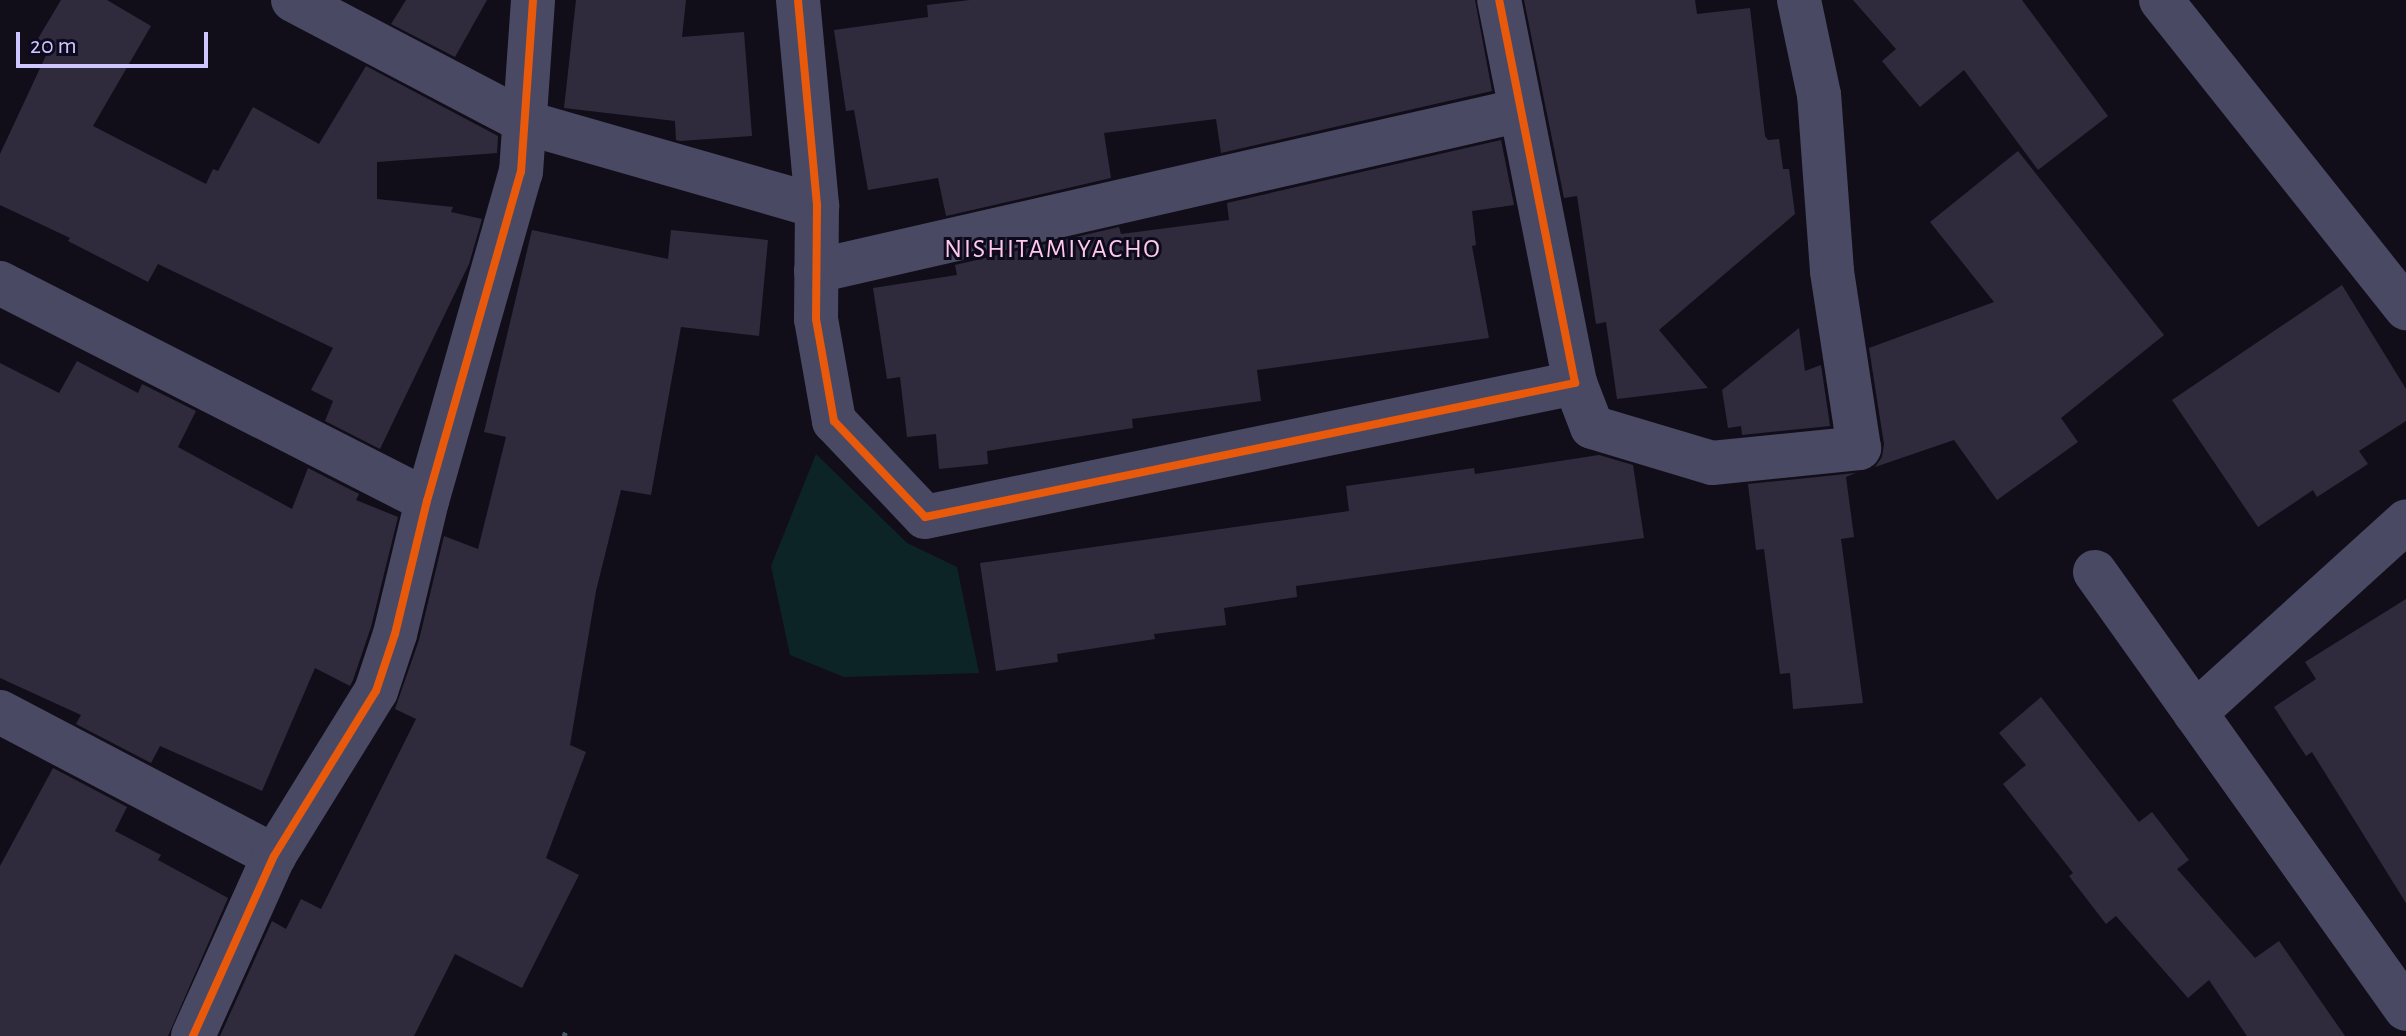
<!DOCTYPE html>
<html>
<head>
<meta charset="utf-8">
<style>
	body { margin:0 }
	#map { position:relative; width:2406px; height:1036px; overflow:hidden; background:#110e1a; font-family:"Alegreya Sans",sans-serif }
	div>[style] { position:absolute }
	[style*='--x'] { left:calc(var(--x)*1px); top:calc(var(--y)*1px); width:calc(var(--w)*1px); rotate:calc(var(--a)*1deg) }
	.green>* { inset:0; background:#0d2426 }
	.building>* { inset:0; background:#2f2b3d }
	.path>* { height:5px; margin-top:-2.5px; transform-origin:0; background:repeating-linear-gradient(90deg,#455666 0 4px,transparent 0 10px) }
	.street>* { height:44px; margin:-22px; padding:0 22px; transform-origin:22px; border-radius:22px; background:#4a4963 }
	.cycleway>* { height:8px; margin:-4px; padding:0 4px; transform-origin:4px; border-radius:4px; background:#e8590c }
	span { translate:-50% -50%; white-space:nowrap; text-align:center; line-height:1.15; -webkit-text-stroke:6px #0e0a1e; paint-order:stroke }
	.neighbourhood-label { font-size:26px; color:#ffc9ea; letter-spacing:2px }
	.scale { position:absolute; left:16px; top:32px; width:192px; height:36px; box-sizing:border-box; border:4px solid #cec7ff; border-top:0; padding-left:10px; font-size:24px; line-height:28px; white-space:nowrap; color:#cec7ff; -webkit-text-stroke:6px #0e0a1e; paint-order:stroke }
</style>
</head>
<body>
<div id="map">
	<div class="green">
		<div style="clip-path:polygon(816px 454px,907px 543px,957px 567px,979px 673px,844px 677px,790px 655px,771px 566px)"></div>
	</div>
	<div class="building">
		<div style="clip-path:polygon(61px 0,107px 0,151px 26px,93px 126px,206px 184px,213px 169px,218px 171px,253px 107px,319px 144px,366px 66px,498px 136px,497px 153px,377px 162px,377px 199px,453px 207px,451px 212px,482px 219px,469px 264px,380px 449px,325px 421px,333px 401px,311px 390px,333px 348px,158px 264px,148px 282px,68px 241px,70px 238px,0 205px,0 154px,49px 49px,36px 42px)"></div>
		<div style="clip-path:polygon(406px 0,487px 0,455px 57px,391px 24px)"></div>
		<div style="clip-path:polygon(576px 0,686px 0,682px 37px,744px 32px,752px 136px,680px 141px,676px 140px,675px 121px,564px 108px)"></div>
		<div style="clip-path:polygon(970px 0,1475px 0,1492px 91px,1221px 153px,1216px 119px,1104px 133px,1111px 178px,946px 216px,938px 178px,868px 190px,854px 110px,846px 111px,834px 30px,928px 17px,927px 5px)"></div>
		<div style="clip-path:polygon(1524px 0,1695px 0,1697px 14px,1750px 8px,1765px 136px,1768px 140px,1779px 139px,1783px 169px,1789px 169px,1795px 214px,1659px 330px,1708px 388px,1617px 399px,1606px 322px,1596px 324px,1577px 196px,1564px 198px)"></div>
		<div style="clip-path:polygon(1853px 0,2022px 0,2108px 116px,2038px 170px,1964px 70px,1920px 107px,1882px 61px,1896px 49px)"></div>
		<div style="clip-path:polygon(1501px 140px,1514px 205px,1472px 211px,1476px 245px,1472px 246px,1489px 338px,1257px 370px,1261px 401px,1132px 419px,1133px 428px,987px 451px,988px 464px,939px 469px,936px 434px,907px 437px,900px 377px,887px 379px,873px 288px,957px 275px,955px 265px,1119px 227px,1121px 234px,1229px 220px,1227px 203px)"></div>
		<div style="clip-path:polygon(2018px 151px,2164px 335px,2061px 418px,2078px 442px,1997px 500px,1954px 440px,1875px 467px,1882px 457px,1884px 444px,1869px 348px,1994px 302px,1930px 222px)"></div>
		<div style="clip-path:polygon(532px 230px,668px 259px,671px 230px,768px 240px,759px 336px,681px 327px,651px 495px,621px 490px,596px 591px,570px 745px,586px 752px,546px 858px,579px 875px,522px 988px,455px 954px,414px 1036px,220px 1036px,272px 921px,286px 929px,301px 899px,321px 909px,416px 719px,395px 709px,419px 640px,444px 536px,478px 549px,506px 437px,484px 432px)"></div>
		<div style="clip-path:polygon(2342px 285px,2406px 389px,2406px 421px,2359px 451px,2368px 464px,2317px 497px,2313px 490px,2258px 527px,2172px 400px)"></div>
		<div style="clip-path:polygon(1799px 328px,1805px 371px,1821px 365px,1830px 426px,1742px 435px,1741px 426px,1728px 428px,1722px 390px)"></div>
		<div style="clip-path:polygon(77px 361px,138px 393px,142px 384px,196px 411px,178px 447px,292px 509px,308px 468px,359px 494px,356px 500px,398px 517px,371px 627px,353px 680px,350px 686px,315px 668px,262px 791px,160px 746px,151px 763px,76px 724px,81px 715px,0 678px,0 363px,59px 393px)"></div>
		<div style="clip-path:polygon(1599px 455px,1633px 465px,1644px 538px,1296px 586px,1297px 597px,1224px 608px,1226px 625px,1154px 634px,1155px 639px,1057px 654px,1058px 662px,996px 671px,980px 563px,1349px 511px,1346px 486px,1474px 468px,1475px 474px)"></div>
		<div style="clip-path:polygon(1856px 473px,1846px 477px,1854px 537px,1841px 539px,1863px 703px,1793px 709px,1790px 673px,1780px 674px,1764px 549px,1756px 550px,1748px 484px)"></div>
		<div style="clip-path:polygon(2406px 599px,2406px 903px,2312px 752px,2306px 756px,2274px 707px,2316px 679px,2305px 662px)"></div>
		<div style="clip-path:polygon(2041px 697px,2139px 822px,2152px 812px,2189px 860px,2177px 869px,2255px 958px,2279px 941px,2345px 1036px,2247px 1036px,2209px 980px,2188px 998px,2116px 916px,2106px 924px,2069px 876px,2073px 873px,2003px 784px,2026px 765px,1999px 733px)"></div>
		<div style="clip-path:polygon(53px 768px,127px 807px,115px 831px,161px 855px,158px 860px,228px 898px,168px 1036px,0 1036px,0 866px)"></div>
	</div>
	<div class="path">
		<div style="--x:564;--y:1036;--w:8;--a:-67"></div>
	</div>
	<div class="street">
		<div style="--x:293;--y:0;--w:264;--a:27.7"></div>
		<div style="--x:527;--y:123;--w:302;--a:16"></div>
		<div style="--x:798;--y:0;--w:207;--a:84.7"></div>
		<div style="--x:817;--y:206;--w:113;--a:90.5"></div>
		<div style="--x:816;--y:319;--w:104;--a:80"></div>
		<div style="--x:834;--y:421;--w:132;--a:46.5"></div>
		<div style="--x:925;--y:517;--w:664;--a:-11.65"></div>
		<div style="--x:1575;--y:383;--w:390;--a:-101.2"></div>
		<div style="--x:2161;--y:0;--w:394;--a:51.5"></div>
		<div style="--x:816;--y:271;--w:723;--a:-12.86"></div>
		<div style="--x:0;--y:283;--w:479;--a:27"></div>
		<div style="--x:1575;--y:383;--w:47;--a:68.9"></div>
		<div style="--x:1592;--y:427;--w:125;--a:16.7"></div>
		<div style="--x:1712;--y:463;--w:148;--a:-5.8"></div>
		<div style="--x:1859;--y:448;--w:179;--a:-98.7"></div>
		<div style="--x:1832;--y:271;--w:176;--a:-94.2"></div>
		<div style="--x:1819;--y:95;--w:97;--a:-101.9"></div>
		<div style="--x:2095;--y:572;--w:536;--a:54.56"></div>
		<div style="--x:0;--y:712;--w:310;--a:27.7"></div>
		<div style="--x:2195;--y:713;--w:285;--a:-42.2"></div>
		<div style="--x:193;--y:1036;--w:197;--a:-65.8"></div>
		<div style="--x:274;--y:856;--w:194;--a:-58.3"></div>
		<div style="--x:376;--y:691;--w:60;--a:-71.6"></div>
		<div style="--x:395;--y:634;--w:137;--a:-76.5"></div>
		<div style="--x:427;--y:501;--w:342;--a:-74.1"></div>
		<div style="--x:521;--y:172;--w:172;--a:-86"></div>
	</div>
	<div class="cycleway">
		<div style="--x:798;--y:0;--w:207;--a:84.7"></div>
		<div style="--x:817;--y:206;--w:113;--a:90.5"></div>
		<div style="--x:816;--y:319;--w:104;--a:80"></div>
		<div style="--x:834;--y:421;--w:132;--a:46.5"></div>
		<div style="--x:925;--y:517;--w:664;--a:-11.65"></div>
		<div style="--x:1575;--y:383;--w:390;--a:-101.2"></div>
		<div style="--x:193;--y:1036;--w:197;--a:-65.8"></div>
		<div style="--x:274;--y:856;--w:194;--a:-58.3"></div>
		<div style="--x:376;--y:691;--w:60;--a:-71.6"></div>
		<div style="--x:395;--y:634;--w:137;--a:-76.5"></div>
		<div style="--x:427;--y:501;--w:342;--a:-74.1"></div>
		<div style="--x:521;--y:172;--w:172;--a:-86"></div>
	</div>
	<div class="neighbourhood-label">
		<span style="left:1053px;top:250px">NISHITAMIYACHO</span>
	</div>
	<div class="scale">20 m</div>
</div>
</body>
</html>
